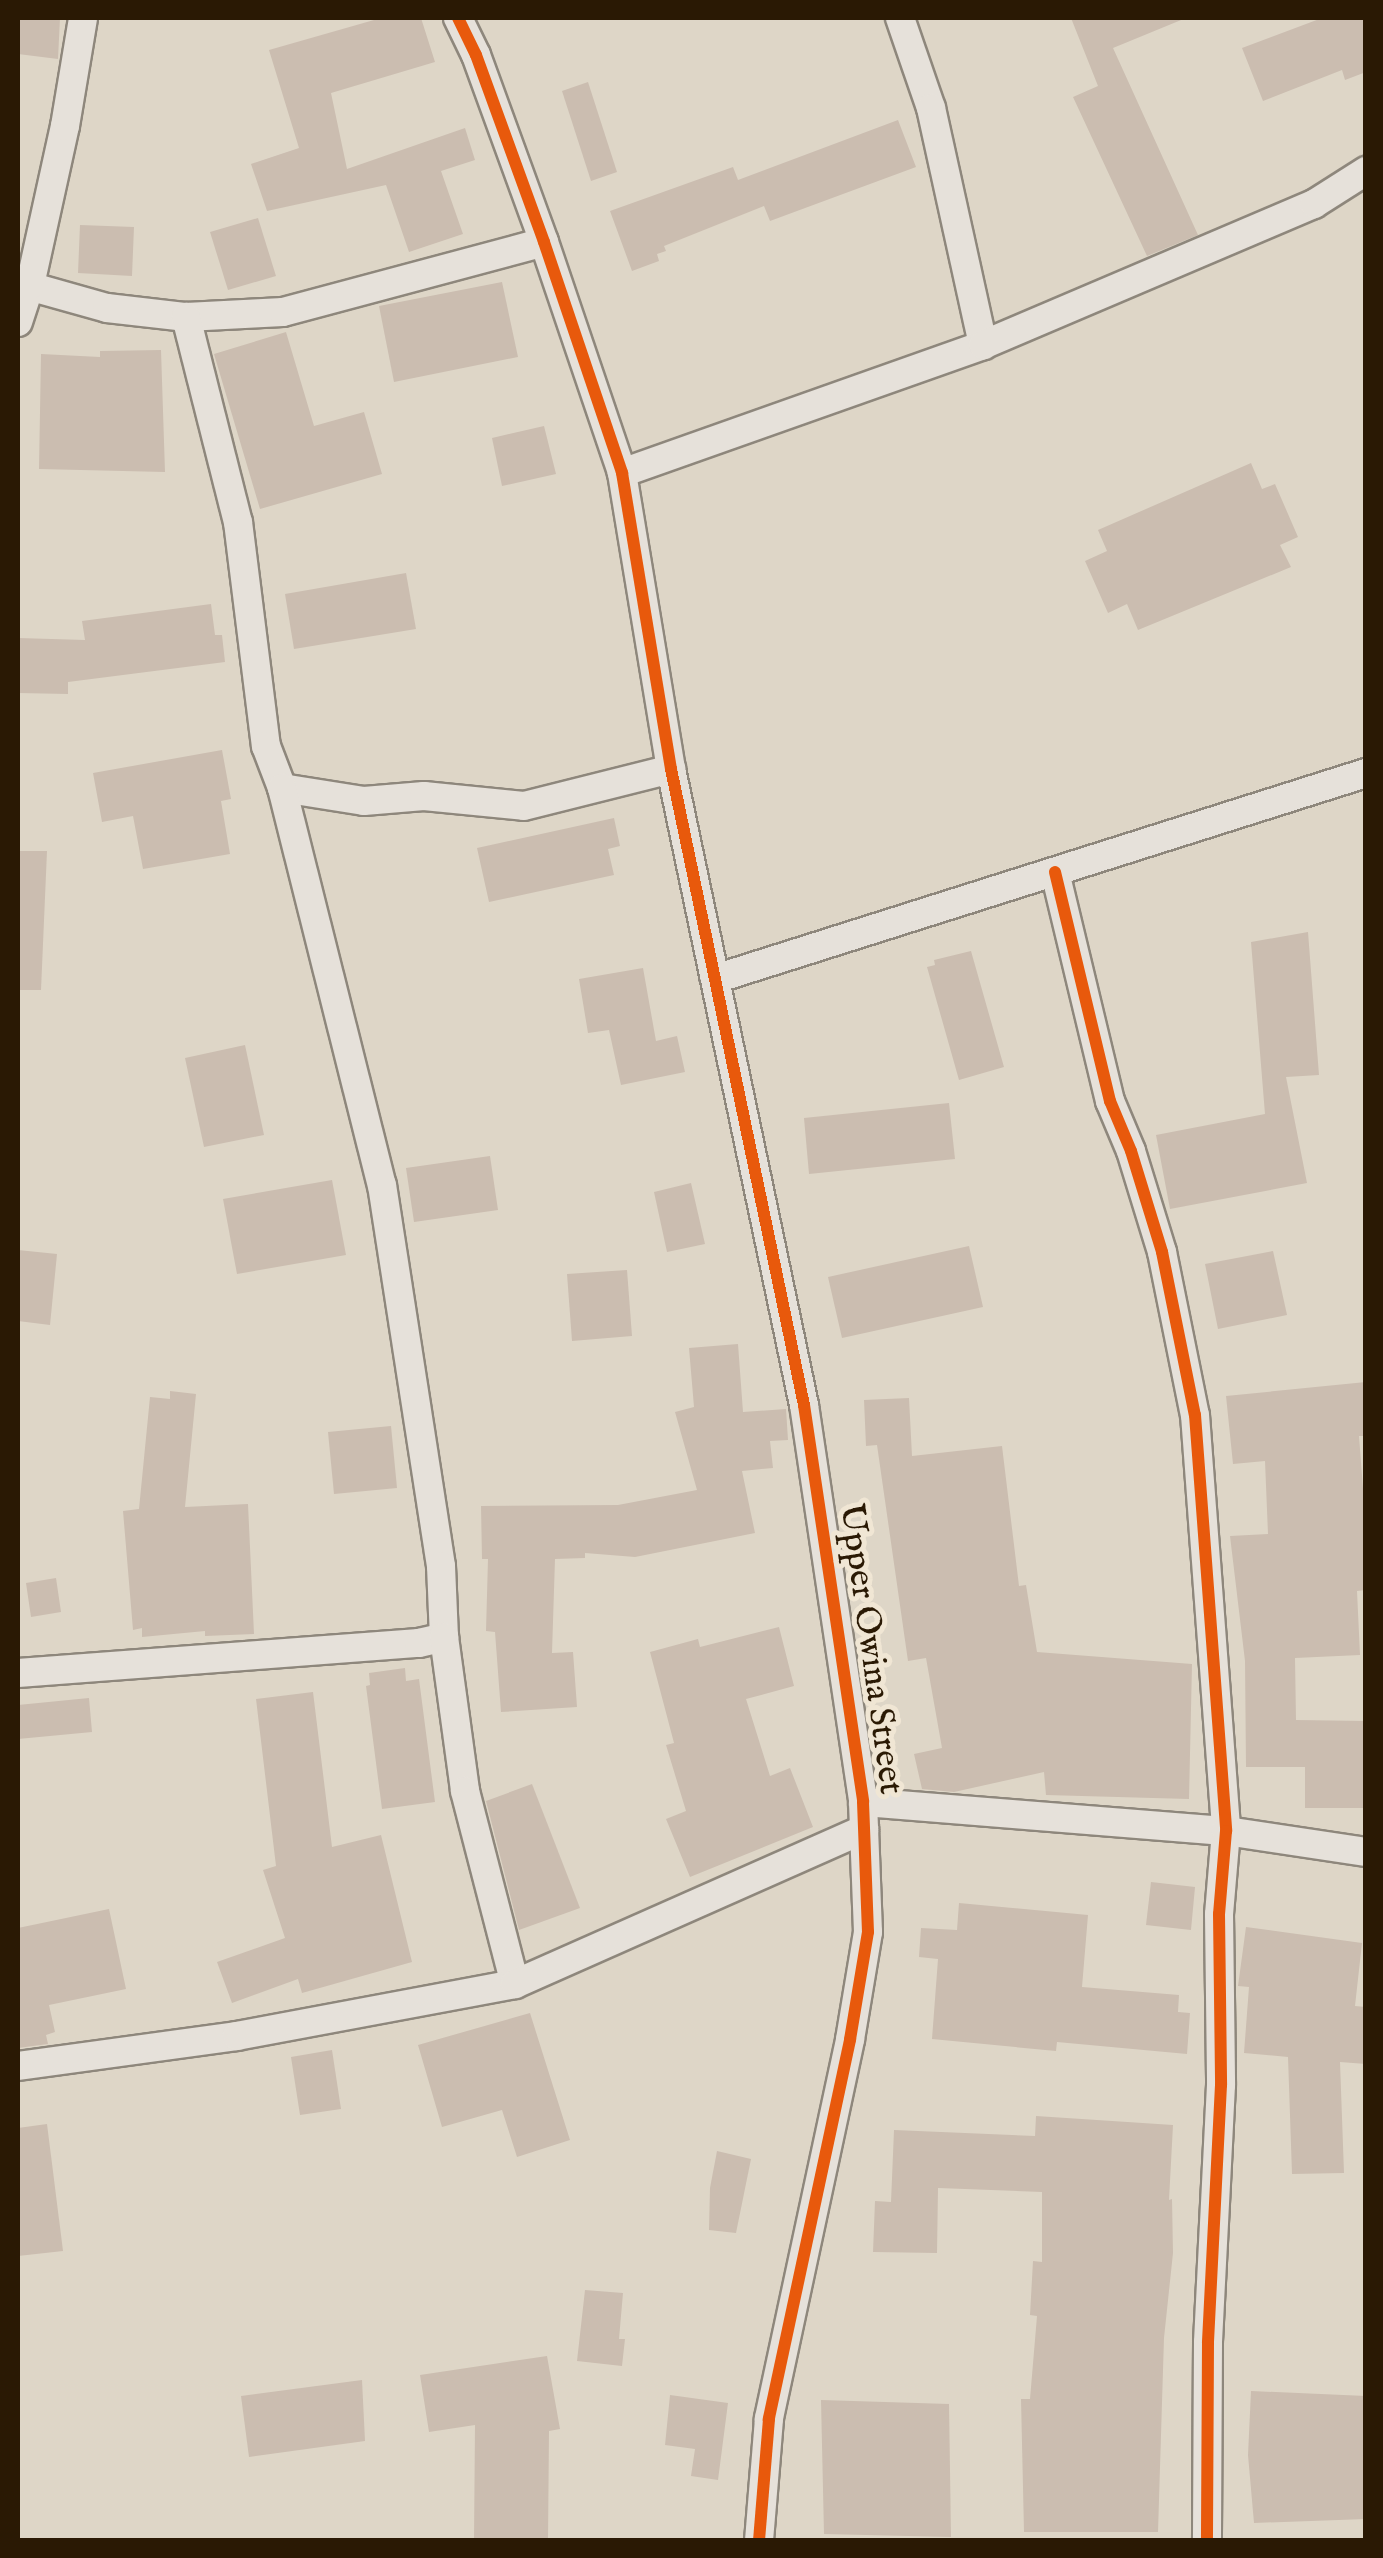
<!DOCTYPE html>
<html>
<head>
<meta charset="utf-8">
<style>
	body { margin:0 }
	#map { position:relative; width:1383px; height:2558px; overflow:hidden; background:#ded6c7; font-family:"IM FELL English",serif }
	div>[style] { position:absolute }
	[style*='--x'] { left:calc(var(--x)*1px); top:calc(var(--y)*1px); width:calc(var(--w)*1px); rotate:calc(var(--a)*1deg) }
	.building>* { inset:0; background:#cbbdb0 }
	.roads { filter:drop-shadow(2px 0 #8e877c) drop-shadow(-2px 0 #8e877c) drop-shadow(0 2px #8e877c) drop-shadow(0 -2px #8e877c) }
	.minor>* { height:28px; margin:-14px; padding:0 14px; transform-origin:14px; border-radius:14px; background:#e6e1da }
	.cycleway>* { height:12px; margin:-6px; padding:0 6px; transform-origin:6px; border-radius:6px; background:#e8590c }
	span { translate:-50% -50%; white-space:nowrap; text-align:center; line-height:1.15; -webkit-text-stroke:10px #f0e6d4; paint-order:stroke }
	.street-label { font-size:35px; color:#2a1904 }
	.frame { position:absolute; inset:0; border:20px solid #2a1904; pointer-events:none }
</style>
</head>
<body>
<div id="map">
	<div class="building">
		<div style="clip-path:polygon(18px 18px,60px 18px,58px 59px,18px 54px)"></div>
		<div style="clip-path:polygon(381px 18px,421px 18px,435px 62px,331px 93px,347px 169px,465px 128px,475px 160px,441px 171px,463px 234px,409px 252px,386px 185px,267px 211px,251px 164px,299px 148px,269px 50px)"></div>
		<div style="clip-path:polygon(1071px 18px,1186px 18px,1113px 48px,1198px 235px,1147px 256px,1073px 97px,1098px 86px)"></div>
		<div style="clip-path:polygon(1322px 18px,1366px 18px,1366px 72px,1345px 80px,1342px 70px,1263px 101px,1242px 48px)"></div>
		<div style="clip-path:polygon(588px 82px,617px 172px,591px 181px,562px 91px)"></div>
		<div style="clip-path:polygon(898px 120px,916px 167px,770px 221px,764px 206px,664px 246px,666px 251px,657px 254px,659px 261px,632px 271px,610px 211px,733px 167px,738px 180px)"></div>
		<div style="clip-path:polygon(258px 218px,276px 276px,228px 290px,210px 232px)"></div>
		<div style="clip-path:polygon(80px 225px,134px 227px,132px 276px,78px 273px)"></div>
		<div style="clip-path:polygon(502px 282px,518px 357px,394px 382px,379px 306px)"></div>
		<div style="clip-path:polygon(286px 332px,314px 426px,364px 412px,382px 474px,260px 509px,214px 354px)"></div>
		<div style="clip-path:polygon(161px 350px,165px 472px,39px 469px,41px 354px,100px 357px,100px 351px)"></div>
		<div style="clip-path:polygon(544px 426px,556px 474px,502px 486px,492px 438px)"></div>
		<div style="clip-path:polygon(1251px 463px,1262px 489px,1275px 484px,1298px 537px,1280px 545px,1291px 567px,1138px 630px,1127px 604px,1108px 613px,1085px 561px,1107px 551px,1098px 530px)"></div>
		<div style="clip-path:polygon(406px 573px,416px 629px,294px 649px,285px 594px)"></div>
		<div style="clip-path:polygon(211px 604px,215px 635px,222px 635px,225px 662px,68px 682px,68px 694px,18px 693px,18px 638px,85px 640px,82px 621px)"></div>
		<div style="clip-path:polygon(222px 750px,231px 799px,221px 801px,230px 854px,143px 869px,133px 816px,102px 822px,93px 773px)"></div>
		<div style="clip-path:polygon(614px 818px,620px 846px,608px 849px,614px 875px,489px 902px,477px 848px)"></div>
		<div style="clip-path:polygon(18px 851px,47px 851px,41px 990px,18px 990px)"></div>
		<div style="clip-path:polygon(1308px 932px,1319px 1075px,1286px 1077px,1307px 1183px,1170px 1209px,1156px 1135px,1265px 1114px,1251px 942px)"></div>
		<div style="clip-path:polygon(971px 951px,1004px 1067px,959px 1080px,927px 967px,935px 965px,934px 960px)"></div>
		<div style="clip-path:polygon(643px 968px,656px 1041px,677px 1036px,685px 1072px,621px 1085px,609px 1030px,588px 1033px,579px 979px)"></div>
		<div style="clip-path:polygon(245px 1045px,264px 1135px,204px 1147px,185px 1058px)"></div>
		<div style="clip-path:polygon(949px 1103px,955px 1159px,809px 1174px,804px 1118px)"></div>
		<div style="clip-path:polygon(490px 1156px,498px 1210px,414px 1222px,406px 1168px)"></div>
		<div style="clip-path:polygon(332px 1180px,346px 1255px,237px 1274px,223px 1199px)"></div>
		<div style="clip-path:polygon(691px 1183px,705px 1244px,667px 1252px,654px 1192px)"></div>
		<div style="clip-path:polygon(969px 1246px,983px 1307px,842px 1338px,828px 1277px)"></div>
		<div style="clip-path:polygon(18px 1250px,57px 1254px,50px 1325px,18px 1321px)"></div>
		<div style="clip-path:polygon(1273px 1251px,1287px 1315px,1218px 1329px,1205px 1264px)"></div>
		<div style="clip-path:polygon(627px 1270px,632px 1336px,572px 1341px,567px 1274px)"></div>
		<div style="clip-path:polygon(738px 1344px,743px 1412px,786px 1409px,788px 1440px,770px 1441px,773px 1468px,742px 1471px,755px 1533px,635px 1557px,585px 1553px,585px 1558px,555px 1559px,552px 1653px,573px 1652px,577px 1707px,501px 1712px,495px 1632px,486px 1631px,488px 1559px,482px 1559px,481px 1506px,618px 1505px,697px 1490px,675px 1412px,694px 1407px,689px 1348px)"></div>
		<div style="clip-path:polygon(1366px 1382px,1366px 1436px,1359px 1436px,1366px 1528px,1366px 1590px,1357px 1591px,1360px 1655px,1295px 1658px,1296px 1720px,1366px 1721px,1366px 1808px,1305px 1808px,1305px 1767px,1246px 1767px,1245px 1661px,1230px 1536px,1268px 1534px,1265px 1461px,1233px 1464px,1226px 1396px)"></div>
		<div style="clip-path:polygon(170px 1391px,196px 1394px,185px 1507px,248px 1504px,254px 1634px,205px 1636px,205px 1631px,142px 1637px,142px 1628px,133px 1630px,123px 1511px,139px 1509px,150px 1397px,170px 1399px)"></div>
		<div style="clip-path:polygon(909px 1398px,912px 1456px,1002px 1446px,1019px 1586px,1026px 1585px,1037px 1652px,1192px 1664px,1189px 1799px,1046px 1795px,1044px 1772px,954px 1792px,922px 1789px,914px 1754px,942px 1748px,926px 1658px,908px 1661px,877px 1445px,866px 1446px,864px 1400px)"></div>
		<div style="clip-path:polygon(391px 1426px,397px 1488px,334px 1494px,328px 1432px)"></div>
		<div style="clip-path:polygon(56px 1578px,61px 1612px,31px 1617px,26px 1583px)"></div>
		<div style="clip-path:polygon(779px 1627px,794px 1686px,746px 1699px,770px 1776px,790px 1768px,813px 1827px,690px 1877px,666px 1819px,686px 1811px,666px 1745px,674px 1743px,650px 1652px,698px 1639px,700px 1647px)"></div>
		<div style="clip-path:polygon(405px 1668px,406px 1681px,419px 1679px,435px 1802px,382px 1809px,366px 1686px,370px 1685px,369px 1673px)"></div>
		<div style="clip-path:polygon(313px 1692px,332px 1847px,381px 1835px,412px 1962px,302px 1993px,298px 1979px,232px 2003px,217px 1962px,285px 1938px,263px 1870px,276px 1866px,256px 1699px)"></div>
		<div style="clip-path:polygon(89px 1698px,92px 1732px,18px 1739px,18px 1705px)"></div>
		<div style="clip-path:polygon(532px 1784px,580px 1908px,519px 1930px,486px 1801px)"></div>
		<div style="clip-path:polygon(1151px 1882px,1195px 1887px,1191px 1930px,1146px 1925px)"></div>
		<div style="clip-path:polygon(959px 1903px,1088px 1915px,1082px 1987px,1179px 1995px,1178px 2012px,1190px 2013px,1187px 2054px,1057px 2042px,1056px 2051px,932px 2039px,938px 1959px,919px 1957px,921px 1928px,957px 1930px)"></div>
		<div style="clip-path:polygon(109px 1909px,126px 1989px,49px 2005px,55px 2032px,46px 2035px,48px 2044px,18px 2048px,18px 1928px)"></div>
		<div style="clip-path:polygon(1246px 1927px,1362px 1943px,1355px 2006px,1366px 2007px,1366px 2064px,1340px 2062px,1344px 2173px,1292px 2174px,1288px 2057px,1244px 2053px,1249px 1987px,1238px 1986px)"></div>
		<div style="clip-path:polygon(530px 2013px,570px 2140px,517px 2157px,502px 2110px,442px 2127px,418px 2045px)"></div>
		<div style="clip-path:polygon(332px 2050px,341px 2109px,300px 2115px,291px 2057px)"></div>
		<div style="clip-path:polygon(1036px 2116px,1173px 2125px,1169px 2200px,1172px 2199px,1173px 2253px,1164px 2338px,1158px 2532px,1024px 2532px,1021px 2399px,1030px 2399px,1037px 2316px,1030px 2315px,1033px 2261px,1042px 2262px,1042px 2192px,938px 2188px,937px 2253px,873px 2252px,875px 2201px,891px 2202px,894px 2130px,1035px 2136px)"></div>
		<div style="clip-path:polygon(47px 2124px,63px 2251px,18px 2256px,18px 2128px)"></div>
		<div style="clip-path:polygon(717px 2151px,751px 2159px,736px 2233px,709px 2230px,710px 2188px)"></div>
		<div style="clip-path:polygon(585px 2290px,623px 2293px,619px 2339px,625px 2339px,622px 2366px,577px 2361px)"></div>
		<div style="clip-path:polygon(547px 2356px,560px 2429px,549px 2431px,548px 2540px,474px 2540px,475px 2425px,429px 2432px,420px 2375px)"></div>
		<div style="clip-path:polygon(362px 2380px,365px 2441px,249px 2457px,241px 2396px)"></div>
		<div style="clip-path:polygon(1251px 2391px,1366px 2396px,1366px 2519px,1254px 2523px,1248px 2455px)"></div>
		<div style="clip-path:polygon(670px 2395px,728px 2403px,718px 2480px,691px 2476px,695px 2449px,665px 2445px)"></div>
		<div style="clip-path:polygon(821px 2400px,949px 2404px,951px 2537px,824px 2534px)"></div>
	</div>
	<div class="roads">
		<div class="minor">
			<div style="--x:458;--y:18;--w:41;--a:64.1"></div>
			<div style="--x:476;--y:55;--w:199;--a:70"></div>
			<div style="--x:544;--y:242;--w:244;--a:71.3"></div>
			<div style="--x:622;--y:473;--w:300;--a:80.6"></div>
			<div style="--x:671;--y:769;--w:650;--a:78.19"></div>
			<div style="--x:804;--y:1405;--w:401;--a:81.5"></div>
			<div style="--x:863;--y:1802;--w:130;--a:87.8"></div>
			<div style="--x:868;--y:1932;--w:109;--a:99.5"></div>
			<div style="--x:850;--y:2040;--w:388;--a:102.1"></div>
			<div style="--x:769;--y:2419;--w:121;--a:94.7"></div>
			<div style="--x:900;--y:18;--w:95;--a:71"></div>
			<div style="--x:931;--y:108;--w:243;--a:77.6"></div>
			<div style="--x:18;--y:283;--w:92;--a:15.7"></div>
			<div style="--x:107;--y:308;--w:80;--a:6.5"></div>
			<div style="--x:186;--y:317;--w:97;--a:-3"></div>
			<div style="--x:283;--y:312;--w:270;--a:-15"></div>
			<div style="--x:186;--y:317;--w:211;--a:75.8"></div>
			<div style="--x:238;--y:522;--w:226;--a:82.9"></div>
			<div style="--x:266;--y:746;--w:45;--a:69.1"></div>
			<div style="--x:282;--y:788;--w:83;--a:9"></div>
			<div style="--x:364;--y:801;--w:60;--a:-4.8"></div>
			<div style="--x:424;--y:796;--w:100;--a:5.7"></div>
			<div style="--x:524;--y:806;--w:152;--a:-14.1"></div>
			<div style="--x:18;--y:322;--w:39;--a:-72"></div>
			<div style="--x:30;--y:285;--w:163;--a:-77.6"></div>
			<div style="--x:65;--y:126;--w:109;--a:-80.5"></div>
			<div style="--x:622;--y:473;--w:383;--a:-19.5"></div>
			<div style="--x:983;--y:345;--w:360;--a:-23.1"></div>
			<div style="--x:1314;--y:204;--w:62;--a:-32.4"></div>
			<div style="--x:282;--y:788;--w:409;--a:75.9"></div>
			<div style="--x:382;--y:1185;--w:386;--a:81.2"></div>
			<div style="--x:441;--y:1566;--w:71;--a:87.6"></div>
			<div style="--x:1055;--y:872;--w:236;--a:76.5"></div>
			<div style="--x:1110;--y:1101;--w:54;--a:67.2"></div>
			<div style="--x:1131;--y:1151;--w:106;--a:72.9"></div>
			<div style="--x:1162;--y:1252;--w:166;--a:78.6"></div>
			<div style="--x:1195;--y:1415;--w:417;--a:85.7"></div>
			<div style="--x:1226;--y:1831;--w:83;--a:94.8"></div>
			<div style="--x:1219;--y:1914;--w:171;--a:89.3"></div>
			<div style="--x:1221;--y:2085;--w:258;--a:92.9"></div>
			<div style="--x:1208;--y:2343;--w:197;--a:90.3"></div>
			<div style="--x:715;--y:979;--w:683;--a:-17.56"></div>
			<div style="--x:18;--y:1673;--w:402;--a:-4.3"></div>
			<div style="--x:419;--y:1643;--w:26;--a:-13"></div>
			<div style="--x:444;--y:1637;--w:155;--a:82.2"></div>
			<div style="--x:465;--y:1791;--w:199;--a:75.5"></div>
			<div style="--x:863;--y:1802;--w:364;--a:4.6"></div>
			<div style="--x:1226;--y:1831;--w:142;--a:8.5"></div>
			<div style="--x:18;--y:2066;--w:221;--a:-7.8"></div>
			<div style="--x:237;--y:2036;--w:283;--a:-10.6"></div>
			<div style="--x:515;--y:1984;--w:382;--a:-23.9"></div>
		</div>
	</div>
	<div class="cycleway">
		<div style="--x:458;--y:18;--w:41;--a:64.1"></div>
		<div style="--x:476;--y:55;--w:199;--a:70"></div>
		<div style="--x:544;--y:242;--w:244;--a:71.3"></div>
		<div style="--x:622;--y:473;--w:300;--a:80.6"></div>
		<div style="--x:671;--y:769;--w:650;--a:78.19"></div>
		<div style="--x:804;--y:1405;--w:401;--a:81.5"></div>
		<div style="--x:863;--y:1802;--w:130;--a:87.8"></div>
		<div style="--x:868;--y:1932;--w:109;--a:99.5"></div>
		<div style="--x:850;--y:2040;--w:388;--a:102.1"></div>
		<div style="--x:769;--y:2419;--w:121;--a:94.7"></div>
		<div style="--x:1055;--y:872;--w:236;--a:76.5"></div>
		<div style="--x:1110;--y:1101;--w:54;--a:67.2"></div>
		<div style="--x:1131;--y:1151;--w:106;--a:72.9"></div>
		<div style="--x:1162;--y:1252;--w:166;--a:78.6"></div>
		<div style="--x:1195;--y:1415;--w:417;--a:85.7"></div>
		<div style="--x:1226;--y:1831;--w:83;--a:94.8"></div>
		<div style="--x:1219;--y:1914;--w:171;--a:89.3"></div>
		<div style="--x:1221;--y:2085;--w:258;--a:92.9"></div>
		<div style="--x:1208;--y:2343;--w:197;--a:90.3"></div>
	</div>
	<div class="street-label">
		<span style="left:870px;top:1649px;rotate:82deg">Upper Owina Street</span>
	</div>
	<div class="frame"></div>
</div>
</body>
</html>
